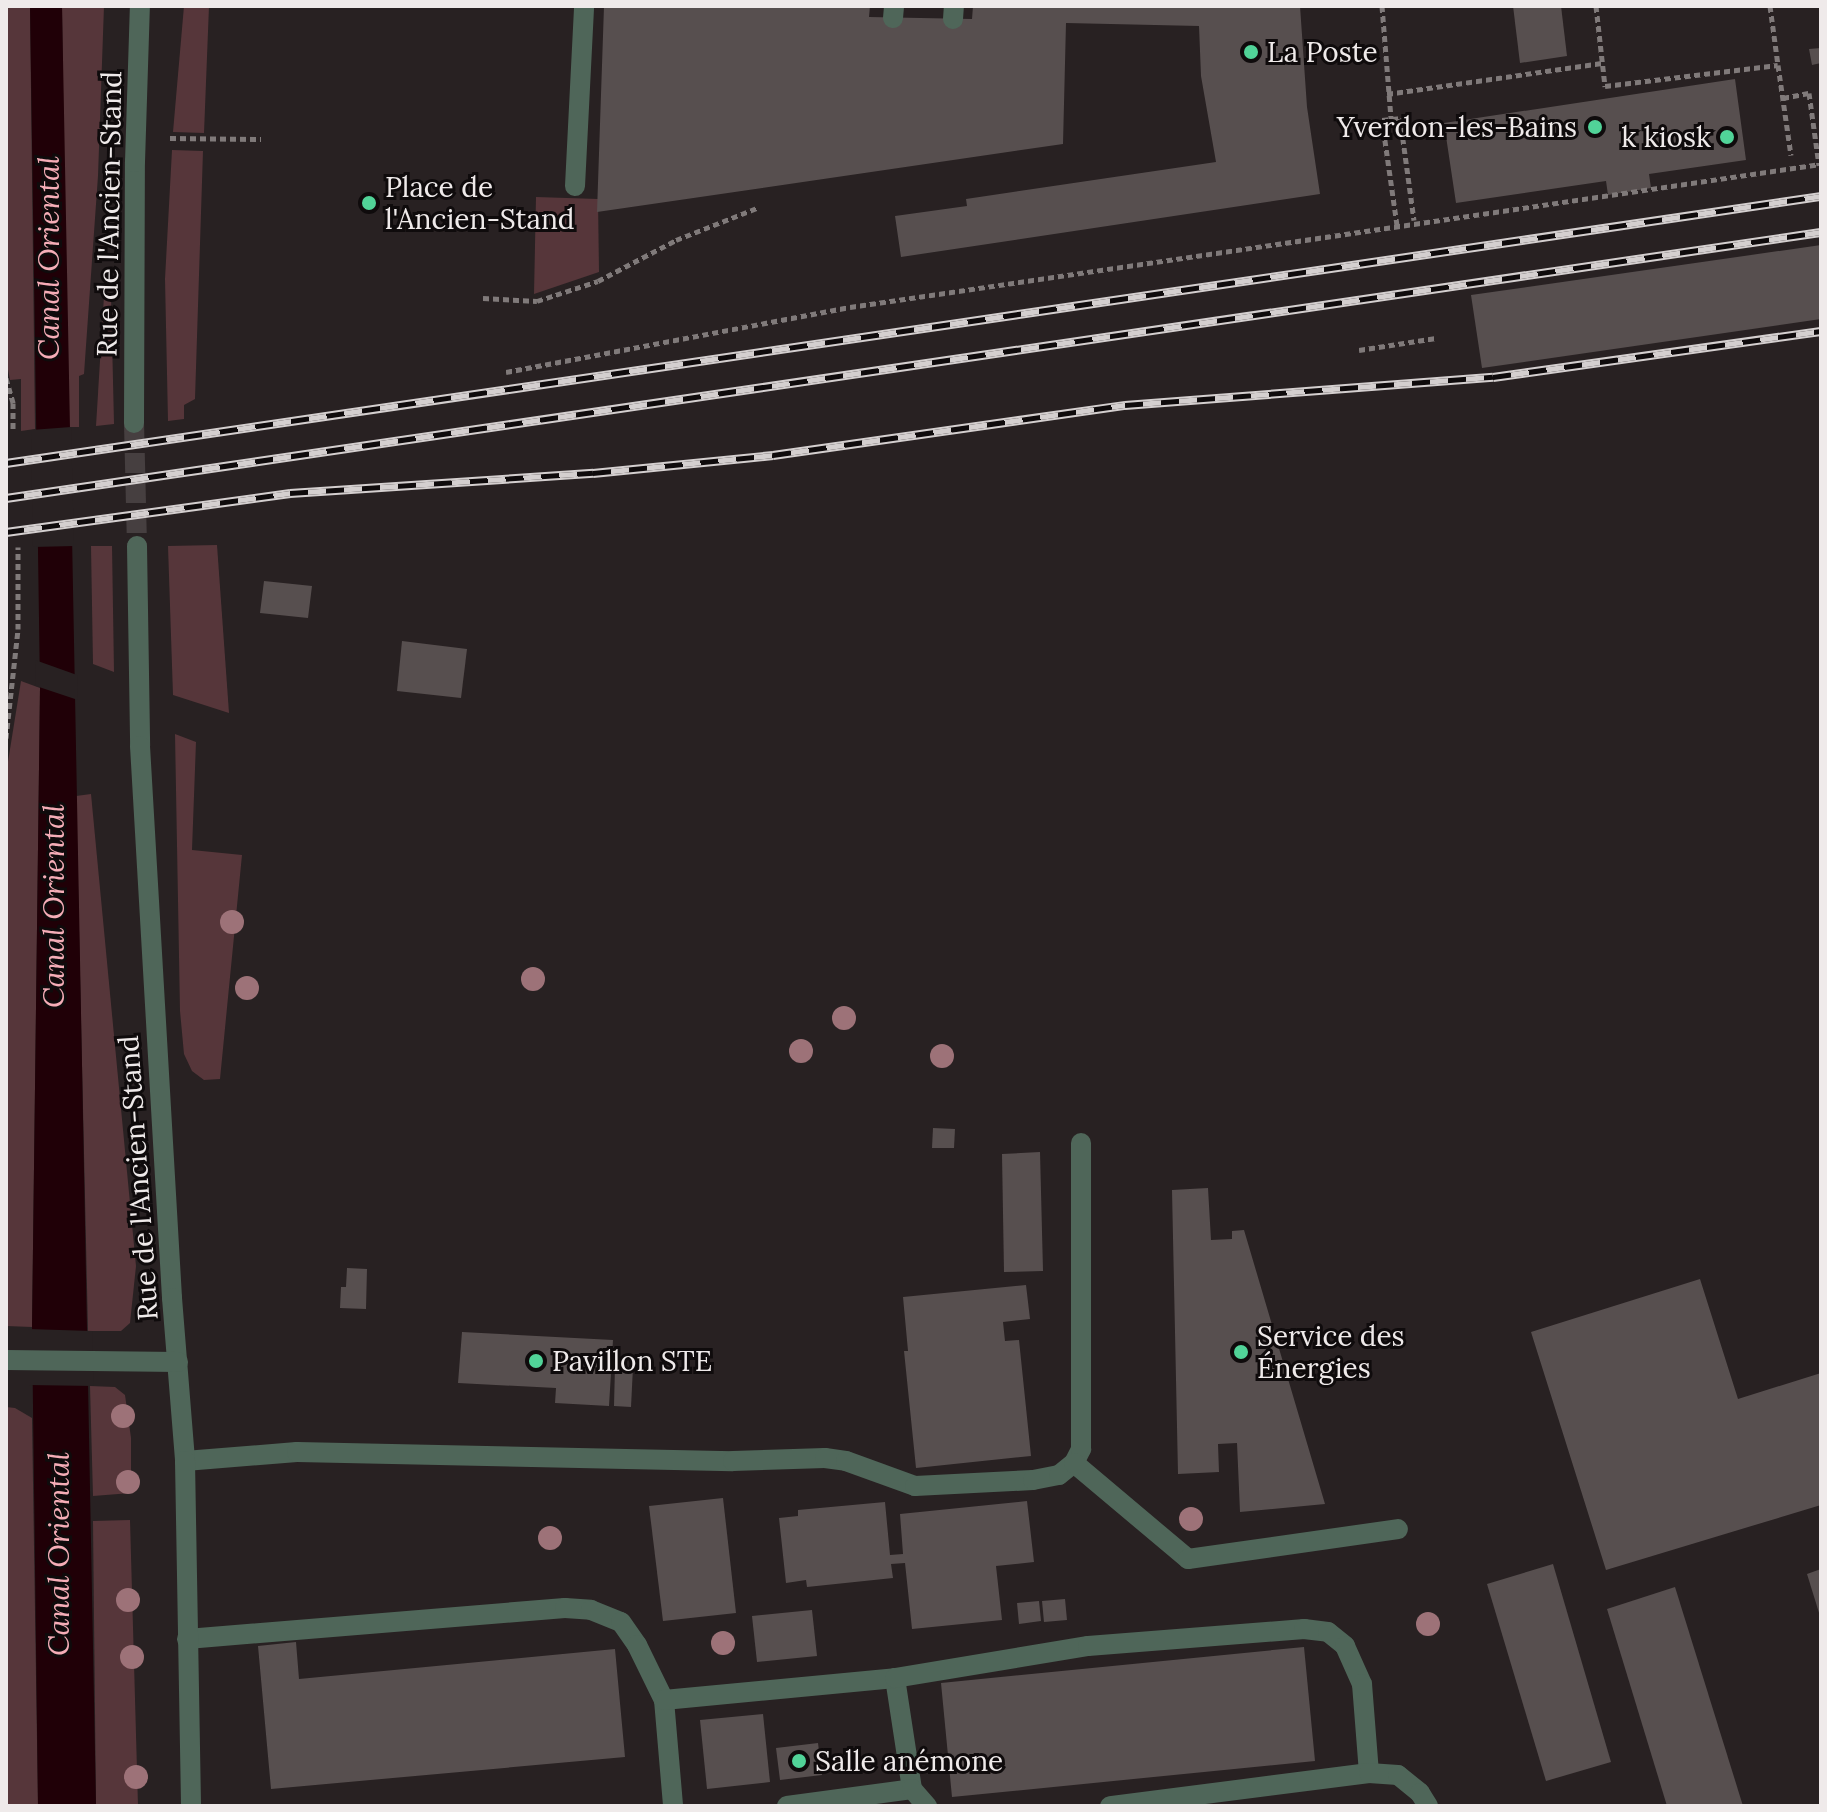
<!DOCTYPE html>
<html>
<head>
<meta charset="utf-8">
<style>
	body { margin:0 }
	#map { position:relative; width:1827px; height:1812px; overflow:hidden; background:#282122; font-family:Lora,serif }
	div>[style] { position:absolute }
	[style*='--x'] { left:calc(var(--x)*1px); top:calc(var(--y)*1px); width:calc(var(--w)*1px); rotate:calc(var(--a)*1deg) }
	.green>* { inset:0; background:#56363a }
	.water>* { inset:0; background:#200007 }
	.pier>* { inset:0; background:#282122 }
	.building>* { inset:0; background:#574f4f }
	.street-tunnel>* { height:20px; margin-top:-10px; transform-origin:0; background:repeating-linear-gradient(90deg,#463f40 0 20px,transparent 0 30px) }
	.path>* { height:5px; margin-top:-2.5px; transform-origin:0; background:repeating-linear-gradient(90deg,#807a7a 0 6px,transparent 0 10px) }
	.lane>* { height:20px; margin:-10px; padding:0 10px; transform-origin:10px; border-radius:10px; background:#4f6659 }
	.street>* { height:20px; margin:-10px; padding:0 10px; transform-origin:10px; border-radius:10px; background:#4f6659 }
	.rail>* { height:9px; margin-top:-4.5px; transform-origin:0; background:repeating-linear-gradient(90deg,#0f0b0c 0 18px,#d4cfcf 0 36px); box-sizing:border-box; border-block:2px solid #d4cfcf }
	.trees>* { width:24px; height:24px; margin:-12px; border-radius:50%; background:#9d7278 }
	.dots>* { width:22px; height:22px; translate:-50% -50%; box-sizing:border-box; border:4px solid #0f0b0c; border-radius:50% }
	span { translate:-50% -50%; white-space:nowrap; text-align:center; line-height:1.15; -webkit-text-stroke:6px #0f0b0c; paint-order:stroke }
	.poi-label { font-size:28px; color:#efeaea }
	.left { translate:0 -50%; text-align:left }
	.right { translate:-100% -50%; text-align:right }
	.street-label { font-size:28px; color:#efeaea }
	.water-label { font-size:30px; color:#f5adb7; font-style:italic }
	.frame { position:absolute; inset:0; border:8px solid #efeaea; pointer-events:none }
</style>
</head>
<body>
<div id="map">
	<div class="green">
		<div style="clip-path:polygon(6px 6px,30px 6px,35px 429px,21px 431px,21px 379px,10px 380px,6px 359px)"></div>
		<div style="clip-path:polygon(62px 6px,104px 6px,98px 176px,84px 374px,79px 376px,79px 427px,67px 427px)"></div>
		<div style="clip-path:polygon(184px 6px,209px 6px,204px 133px,173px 132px)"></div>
		<div style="clip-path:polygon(172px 150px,203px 151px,195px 399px,184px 405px,184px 419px,168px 421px,165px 279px)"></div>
		<div style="clip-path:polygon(536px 197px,598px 199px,599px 272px,534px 294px)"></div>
		<div style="clip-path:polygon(104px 296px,111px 296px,114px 424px,96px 426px)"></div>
		<div style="clip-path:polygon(217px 545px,229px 713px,173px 695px,168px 546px)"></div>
		<div style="clip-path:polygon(91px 546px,112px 546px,114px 672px,93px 664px)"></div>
		<div style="clip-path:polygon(21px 681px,40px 688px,32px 1327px,6px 1326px,6px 774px)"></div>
		<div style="clip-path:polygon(175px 734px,196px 742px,192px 850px,242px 855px,220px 1079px,204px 1080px,192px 1071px,184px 1054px,180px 1011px)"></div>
		<div style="clip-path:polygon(91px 794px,136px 1266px,130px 1323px,121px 1331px,88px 1331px,76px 796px)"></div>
		<div style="clip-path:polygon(90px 1386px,115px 1387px,125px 1395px,131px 1438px,131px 1493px,93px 1496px)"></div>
		<div style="clip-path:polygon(6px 1407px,15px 1408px,32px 1418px,38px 1806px,6px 1806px)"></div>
		<div style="clip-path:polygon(130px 1520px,138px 1806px,96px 1806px,93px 1521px)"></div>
	</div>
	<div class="water">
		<div style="clip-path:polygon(30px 6px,62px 6px,96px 1806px,38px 1806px,32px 1327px,40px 688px)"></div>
	</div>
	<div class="pier">
		<div style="clip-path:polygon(71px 427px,74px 546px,33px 547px,31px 430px)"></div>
		<div style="clip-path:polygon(35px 660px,77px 675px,78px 700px,36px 686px)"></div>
		<div style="clip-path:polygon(28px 1329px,92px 1331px,94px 1386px,28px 1385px)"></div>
	</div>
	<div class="building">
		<div style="clip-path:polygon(604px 6px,870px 6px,869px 17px,972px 19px,973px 6px,1300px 6px,1307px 107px,1320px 194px,901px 257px,895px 216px,967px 206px,966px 199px,1216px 162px,1201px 76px,1199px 26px,1066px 23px,1063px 144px,597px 212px)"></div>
		<div style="clip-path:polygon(1513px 6px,1561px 6px,1567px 56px,1520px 63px)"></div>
		<div style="clip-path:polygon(1821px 48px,1821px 63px,1812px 65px,1809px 49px)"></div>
		<div style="clip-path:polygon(1735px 79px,1746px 160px,1649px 174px,1651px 188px,1608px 195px,1606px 181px,1456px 203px,1444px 123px)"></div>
		<div style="clip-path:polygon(1821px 245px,1821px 319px,1482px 368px,1471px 295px)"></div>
		<div style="clip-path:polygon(264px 581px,312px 586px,308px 618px,260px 613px)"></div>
		<div style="clip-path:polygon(402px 641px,467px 649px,461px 698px,397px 691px)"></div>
		<div style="clip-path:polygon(933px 1128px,955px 1129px,954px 1148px,932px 1148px)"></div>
		<div style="clip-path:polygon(1040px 1152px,1043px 1271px,1004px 1272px,1002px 1154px)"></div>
		<div style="clip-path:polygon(1208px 1188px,1211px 1240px,1232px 1239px,1232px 1231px,1244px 1230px,1325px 1504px,1240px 1512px,1237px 1443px,1218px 1444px,1219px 1472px,1178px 1474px,1172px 1190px)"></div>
		<div style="clip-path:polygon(347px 1268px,367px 1269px,366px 1309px,340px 1308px,341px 1287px,346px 1287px)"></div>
		<div style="clip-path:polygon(1700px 1279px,1738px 1399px,1821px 1373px,1821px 1505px,1606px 1570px,1531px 1332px)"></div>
		<div style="clip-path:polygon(1026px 1285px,1030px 1319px,1003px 1322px,1005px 1341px,1019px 1340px,1031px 1456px,916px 1468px,904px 1351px,908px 1351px,903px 1297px)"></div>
		<div style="clip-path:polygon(462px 1332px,613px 1340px,609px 1406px,555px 1403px,556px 1388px,458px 1383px)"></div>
		<div style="clip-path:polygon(615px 1366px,633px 1367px,631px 1407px,614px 1406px)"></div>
		<div style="clip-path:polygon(723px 1498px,736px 1613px,663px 1621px,649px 1506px)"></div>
		<div style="clip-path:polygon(1027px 1501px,1034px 1562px,996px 1566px,1002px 1620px,912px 1629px,905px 1563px,891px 1564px,893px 1578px,807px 1587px,806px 1580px,786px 1583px,779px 1518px,798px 1516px,798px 1510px,885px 1502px,890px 1555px,903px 1554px,900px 1514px)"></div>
		<div style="clip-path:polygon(1553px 1564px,1611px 1762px,1546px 1781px,1487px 1584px)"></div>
		<div style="clip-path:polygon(1821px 1569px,1821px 1616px,1820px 1616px,1807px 1574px)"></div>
		<div style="clip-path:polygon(1675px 1587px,1743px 1806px,1667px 1806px,1607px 1609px)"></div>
		<div style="clip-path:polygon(1065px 1599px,1067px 1620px,1044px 1622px,1042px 1601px)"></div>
		<div style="clip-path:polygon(1039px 1601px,1041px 1621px,1019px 1624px,1017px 1603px)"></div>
		<div style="clip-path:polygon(812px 1610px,817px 1656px,757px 1662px,752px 1616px)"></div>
		<div style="clip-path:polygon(296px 1642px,299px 1679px,615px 1649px,625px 1757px,271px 1789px,258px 1646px)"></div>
		<div style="clip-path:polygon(1304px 1647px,1315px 1761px,952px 1797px,941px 1683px)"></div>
		<div style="clip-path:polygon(763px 1714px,770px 1782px,707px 1789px,700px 1720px)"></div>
		<div style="clip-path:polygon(818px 1743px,822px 1775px,780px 1780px,776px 1748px)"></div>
	</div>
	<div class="street-tunnel">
		<div style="--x:134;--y:423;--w:123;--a:88.6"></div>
	</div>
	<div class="path">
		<div style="--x:1382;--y:6;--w:113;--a:85.4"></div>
		<div style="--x:1596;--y:6;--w:81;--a:83.6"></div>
		<div style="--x:1605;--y:86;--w:174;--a:-6.9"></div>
		<div style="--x:1778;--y:65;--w:91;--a:81.8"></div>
		<div style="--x:1770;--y:6;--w:60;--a:82.3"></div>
		<div style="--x:1387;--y:94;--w:217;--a:-8.2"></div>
		<div style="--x:1783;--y:98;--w:26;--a:-11"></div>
		<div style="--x:1809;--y:93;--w:73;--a:82.1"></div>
		<div style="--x:170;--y:138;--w:91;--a:0.6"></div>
		<div style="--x:1397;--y:225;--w:106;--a:-98.1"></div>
		<div style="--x:1382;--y:120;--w:18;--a:-6"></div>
		<div style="--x:1400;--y:118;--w:103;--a:82.2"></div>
		<div style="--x:483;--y:298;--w:54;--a:3.2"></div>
		<div style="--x:537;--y:301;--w:64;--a:-18.2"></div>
		<div style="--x:598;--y:281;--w:88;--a:-27.7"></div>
		<div style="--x:676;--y:240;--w:87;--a:-21.6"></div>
		<div style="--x:1359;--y:350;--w:78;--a:-8.9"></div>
		<div style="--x:506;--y:372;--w:350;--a:-10.7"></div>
		<div style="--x:850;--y:307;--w:981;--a:-8.38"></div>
		<div style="--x:6;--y:378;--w:26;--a:74"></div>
		<div style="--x:13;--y:403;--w:28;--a:90"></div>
		<div style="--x:6;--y:738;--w:110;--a:-83.7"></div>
		<div style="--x:18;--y:629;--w:82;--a:-90"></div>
	</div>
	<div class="lane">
		<div style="--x:893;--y:18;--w:12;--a:-85"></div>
		<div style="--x:953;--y:19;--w:13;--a:-86"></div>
		<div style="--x:575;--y:186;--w:180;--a:-87.1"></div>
		<div style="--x:185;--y:1461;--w:112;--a:-4.6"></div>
		<div style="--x:297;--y:1452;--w:436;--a:1.2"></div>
		<div style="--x:733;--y:1461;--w:92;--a:-1.9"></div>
		<div style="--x:825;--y:1458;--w:21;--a:8"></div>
		<div style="--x:846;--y:1461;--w:73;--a:19.9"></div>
		<div style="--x:915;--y:1486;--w:118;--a:-2.9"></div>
		<div style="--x:1033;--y:1480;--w:26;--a:-11"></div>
		<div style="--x:1059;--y:1475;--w:19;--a:-39"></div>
		<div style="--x:1074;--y:1463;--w:16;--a:-63"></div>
		<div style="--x:1081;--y:1449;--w:306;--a:-90"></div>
		<div style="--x:1074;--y:1463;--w:149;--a:40.1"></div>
		<div style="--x:1188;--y:1559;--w:212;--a:-8.1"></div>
		<div style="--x:187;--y:1639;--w:379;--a:-4.7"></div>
		<div style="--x:565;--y:1608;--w:26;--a:4"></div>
		<div style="--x:591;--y:1610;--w:32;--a:22"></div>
		<div style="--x:621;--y:1622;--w:28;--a:55"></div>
		<div style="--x:637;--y:1645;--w:61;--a:63.9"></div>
		<div style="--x:664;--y:1700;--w:106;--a:85.1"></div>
		<div style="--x:895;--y:1678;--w:112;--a:81.3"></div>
		<div style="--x:664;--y:1700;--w:232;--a:-5.4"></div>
		<div style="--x:895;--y:1678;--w:196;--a:-9.4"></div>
		<div style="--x:1088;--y:1646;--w:217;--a:-4.5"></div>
		<div style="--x:1304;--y:1629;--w:24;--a:7"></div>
		<div style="--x:1328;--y:1632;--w:22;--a:39"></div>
		<div style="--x:1345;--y:1646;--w:42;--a:65.9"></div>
		<div style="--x:1362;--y:1684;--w:89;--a:85.5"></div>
		<div style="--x:1369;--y:1773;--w:261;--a:172.7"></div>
		<div style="--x:1369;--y:1773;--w:29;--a:4"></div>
		<div style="--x:1398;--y:1775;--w:28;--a:39"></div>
		<div style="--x:1420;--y:1793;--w:15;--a:58"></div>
		<div style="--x:787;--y:1806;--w:126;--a:-7.7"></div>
		<div style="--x:912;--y:1789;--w:23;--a:49"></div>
	</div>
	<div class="street">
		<div style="--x:134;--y:423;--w:261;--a:-89.8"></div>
		<div style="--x:135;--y:162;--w:156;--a:-88.2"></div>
		<div style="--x:137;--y:546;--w:200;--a:89.1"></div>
		<div style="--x:140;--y:746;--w:553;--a:86.68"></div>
		<div style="--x:172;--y:1298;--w:164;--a:85.4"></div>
		<div style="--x:185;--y:1461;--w:345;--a:89"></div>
		<div style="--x:6;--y:1360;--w:172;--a:0.7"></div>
	</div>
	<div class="rail">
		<div style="--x:6;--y:463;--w:1835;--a:-8.37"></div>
		<div style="--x:6;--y:498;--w:1834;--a:-8.34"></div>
		<div style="--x:6;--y:532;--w:287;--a:-7.8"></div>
		<div style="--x:290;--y:493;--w:304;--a:-3.8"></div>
		<div style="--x:593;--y:473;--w:181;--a:-5.7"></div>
		<div style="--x:773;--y:455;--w:356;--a:-8.1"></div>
		<div style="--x:1125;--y:405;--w:369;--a:-4.4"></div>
		<div style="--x:1493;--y:377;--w:331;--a:-8"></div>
	</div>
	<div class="trees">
		<div style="left:232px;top:922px"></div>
		<div style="left:533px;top:979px"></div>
		<div style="left:247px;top:988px"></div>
		<div style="left:844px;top:1018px"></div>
		<div style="left:801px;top:1051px"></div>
		<div style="left:942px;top:1056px"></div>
		<div style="left:123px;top:1416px"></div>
		<div style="left:128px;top:1482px"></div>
		<div style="left:1191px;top:1519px"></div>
		<div style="left:550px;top:1538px"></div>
		<div style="left:128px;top:1600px"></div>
		<div style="left:1428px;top:1624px"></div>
		<div style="left:723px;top:1643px"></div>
		<div style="left:132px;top:1657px"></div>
		<div style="left:136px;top:1777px"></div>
	</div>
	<div class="dots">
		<div style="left:1251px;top:52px;background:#51d398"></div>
		<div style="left:1595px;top:127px;background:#51d398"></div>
		<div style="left:1727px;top:137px;background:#51d398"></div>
		<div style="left:369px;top:203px;background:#51d398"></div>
		<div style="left:1241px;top:1352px;background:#51d398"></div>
		<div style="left:536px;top:1361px;background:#51d398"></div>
		<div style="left:799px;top:1761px;background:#51d398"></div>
	</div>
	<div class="poi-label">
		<span class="left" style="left:1267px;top:52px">La Poste</span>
		<span class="right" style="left:1577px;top:127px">Yverdon-les-Bains</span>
		<span class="right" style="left:1711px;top:137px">k kiosk</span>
		<span class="left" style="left:385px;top:203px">Place de<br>l'Ancien-Stand</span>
		<span class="left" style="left:1257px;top:1352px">Service des<br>Énergies</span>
		<span class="left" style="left:552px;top:1361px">Pavillon STE</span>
		<span class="left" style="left:815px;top:1761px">Salle anémone</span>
	</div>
	<div class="street-label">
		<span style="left:109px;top:214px;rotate:-89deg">Rue de l'Ancien-Stand</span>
		<span style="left:138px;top:1178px;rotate:-94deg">Rue de l'Ancien-Stand</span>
	</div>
	<div class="water-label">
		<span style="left:48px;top:258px;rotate:-90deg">Canal Oriental</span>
		<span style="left:53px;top:906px;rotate:-90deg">Canal Oriental</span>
		<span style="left:58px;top:1554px;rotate:-90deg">Canal Oriental</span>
	</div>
	<div class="frame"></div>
</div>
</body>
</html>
